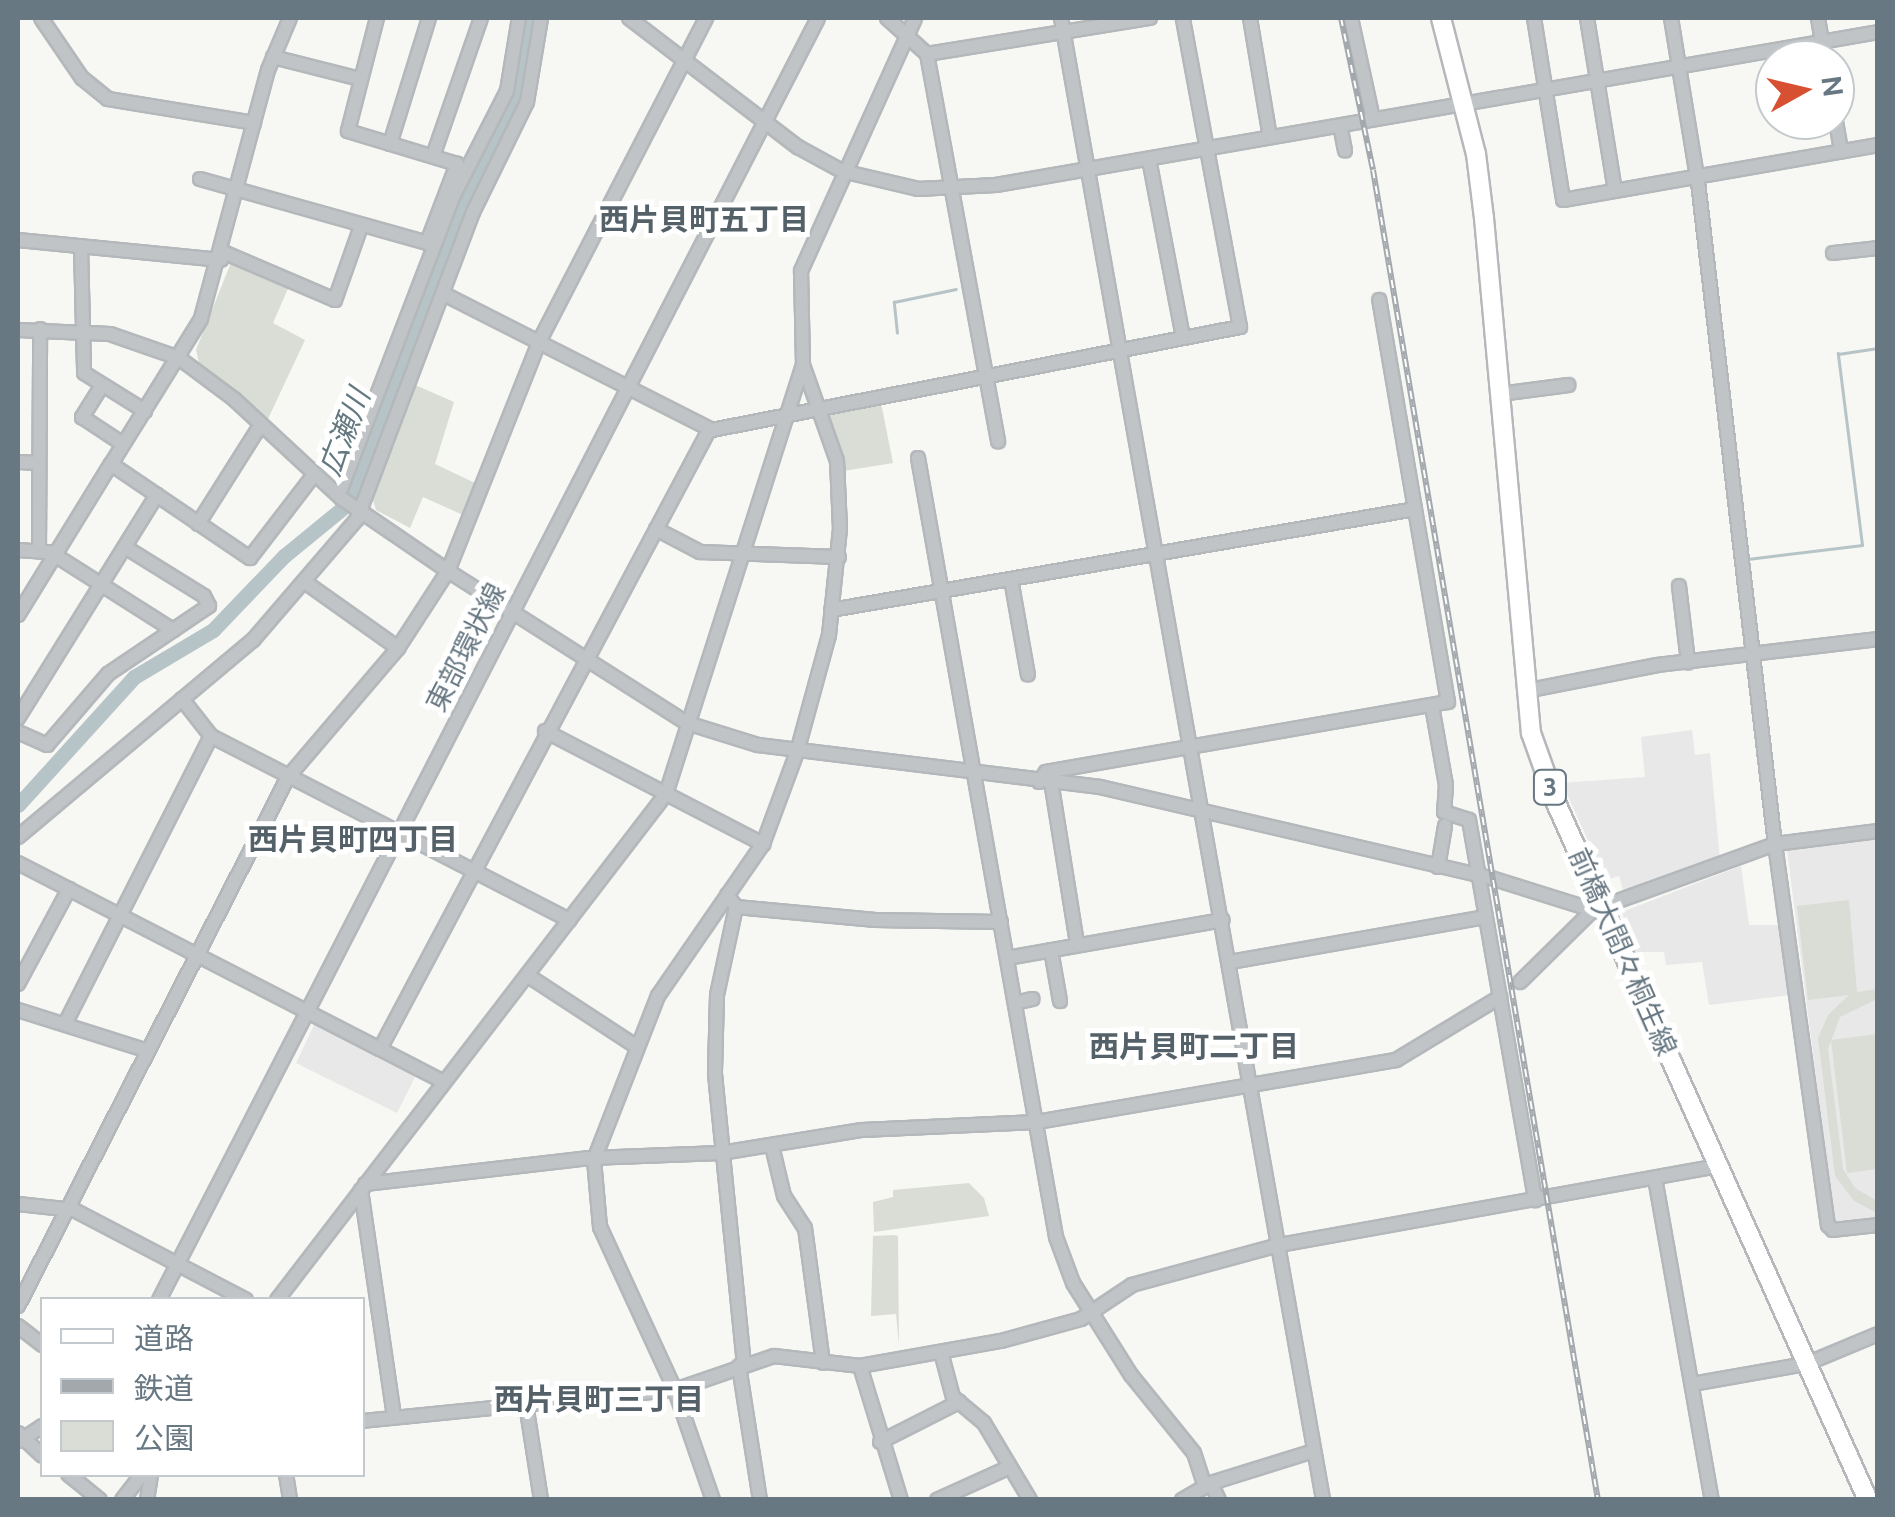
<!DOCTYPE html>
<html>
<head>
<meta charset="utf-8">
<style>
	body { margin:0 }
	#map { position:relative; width:1895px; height:1517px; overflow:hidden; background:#f7f7f4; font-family:Ubuntu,"Noto Sans JP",sans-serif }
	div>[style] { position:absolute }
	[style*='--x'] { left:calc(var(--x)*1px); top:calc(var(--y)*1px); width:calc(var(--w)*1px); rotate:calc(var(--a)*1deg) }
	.built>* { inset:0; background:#e7e8e7 }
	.green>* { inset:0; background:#d9ddd5 }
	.stream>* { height:2.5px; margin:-1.25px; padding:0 1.25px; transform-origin:1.25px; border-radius:1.25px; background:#b7c4c7 }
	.river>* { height:15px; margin:-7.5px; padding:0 7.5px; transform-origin:7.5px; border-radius:7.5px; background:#b7c4c7 }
	.roads { filter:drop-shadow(2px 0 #b4b8bb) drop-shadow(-2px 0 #b4b8bb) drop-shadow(0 2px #b4b8bb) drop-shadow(0 -2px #b4b8bb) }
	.minor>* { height:12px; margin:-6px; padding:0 6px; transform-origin:6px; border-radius:6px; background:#c0c4c7 }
	.major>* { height:18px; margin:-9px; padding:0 9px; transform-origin:9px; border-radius:9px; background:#fff }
	.rail>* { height:6px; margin-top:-3px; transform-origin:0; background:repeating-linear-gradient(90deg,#fff 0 8px,#a2a8ac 0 16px); box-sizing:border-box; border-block:2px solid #a2a8ac }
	span { translate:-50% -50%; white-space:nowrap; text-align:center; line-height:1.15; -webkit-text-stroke:10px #fff; paint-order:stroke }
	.shield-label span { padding:2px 8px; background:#fff; border:2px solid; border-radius:8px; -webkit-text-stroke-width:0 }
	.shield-label { font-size:25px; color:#687883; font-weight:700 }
	.street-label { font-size:28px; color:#687883 }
	.neighbourhood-label { font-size:30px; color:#556168; font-weight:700 }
	.water-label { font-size:30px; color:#63797f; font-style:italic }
	.frame { position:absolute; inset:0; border:20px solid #687883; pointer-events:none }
	.legend { position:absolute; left:40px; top:1297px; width:325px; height:180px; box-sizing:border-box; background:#fff; border:2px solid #c3c9cd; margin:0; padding:12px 18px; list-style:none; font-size:30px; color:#687883 }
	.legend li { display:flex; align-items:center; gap:20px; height:50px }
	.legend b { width:50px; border:2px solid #c3c9cd }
	.north { position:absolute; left:1755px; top:40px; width:100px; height:100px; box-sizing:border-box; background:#fff; border:2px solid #c3c9cd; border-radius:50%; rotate:82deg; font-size:28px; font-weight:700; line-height:40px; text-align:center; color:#687883 }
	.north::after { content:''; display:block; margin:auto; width:35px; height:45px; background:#d85032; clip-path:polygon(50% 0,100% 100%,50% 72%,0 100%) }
</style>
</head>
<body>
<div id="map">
	<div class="built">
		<div style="clip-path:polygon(1692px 730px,1695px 755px,1710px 753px,1720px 860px,1625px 896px,1619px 876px,1606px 880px,1562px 783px,1645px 777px,1641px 737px)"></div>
		<div style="clip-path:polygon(1877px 838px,1877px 1220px,1835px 1225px,1787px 850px)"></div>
		<div style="clip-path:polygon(1741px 866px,1749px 925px,1784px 925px,1791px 995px,1709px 1005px,1702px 962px,1666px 965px,1664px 952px,1634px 952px,1622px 912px)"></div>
		<div style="clip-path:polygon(315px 1023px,416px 1075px,397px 1113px,296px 1063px)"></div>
	</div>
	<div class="green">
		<div style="clip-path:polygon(232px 260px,290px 284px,273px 323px,305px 340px,267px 421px,199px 363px,196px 350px)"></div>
		<div style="clip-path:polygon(413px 384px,454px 402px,435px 464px,475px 483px,463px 515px,423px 497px,410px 528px,376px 510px,373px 500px)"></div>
		<div style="clip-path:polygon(880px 398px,893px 463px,837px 472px,817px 411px)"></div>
		<div style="clip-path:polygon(1849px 900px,1857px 992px,1877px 989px,1877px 999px,1840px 1017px,1828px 1049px,1843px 1169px,1855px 1188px,1877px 1201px,1877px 1213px,1854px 1201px,1835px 1176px,1818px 1038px,1828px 1015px,1849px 995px,1808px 1000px,1797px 906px)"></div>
		<div style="clip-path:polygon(1877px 1034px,1877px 1169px,1847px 1173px,1831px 1040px)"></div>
		<div style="clip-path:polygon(969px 1183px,984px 1198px,989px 1216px,874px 1232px,873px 1202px,893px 1197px,893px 1190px)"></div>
		<div style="clip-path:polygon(894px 1235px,898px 1236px,899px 1345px,896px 1314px,871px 1316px,873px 1236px)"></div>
	</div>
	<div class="stream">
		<div style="--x:897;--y:333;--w:31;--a:-96"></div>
		<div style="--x:894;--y:302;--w:63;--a:-11.8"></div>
		<div style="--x:1748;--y:559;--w:115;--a:-7"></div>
		<div style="--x:1862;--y:545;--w:193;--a:-97.2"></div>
		<div style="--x:1838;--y:354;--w:40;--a:-8.5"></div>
	</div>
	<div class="river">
		<div style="--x:18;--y:805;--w:173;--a:-47.8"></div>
		<div style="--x:134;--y:677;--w:92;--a:-30.7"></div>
		<div style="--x:213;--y:630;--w:103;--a:-46.2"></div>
		<div style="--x:284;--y:556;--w:79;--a:-39.3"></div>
		<div style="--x:345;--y:506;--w:316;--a:-68.6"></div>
		<div style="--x:460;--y:212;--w:127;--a:-64.2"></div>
		<div style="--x:515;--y:98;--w:81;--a:-80.8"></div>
	</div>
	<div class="roads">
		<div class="minor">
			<div style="--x:41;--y:18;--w:73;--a:55.7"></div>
			<div style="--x:82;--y:78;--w:33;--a:39"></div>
			<div style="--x:108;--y:99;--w:148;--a:9.3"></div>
			<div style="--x:290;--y:18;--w:56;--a:112.9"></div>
			<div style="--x:268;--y:70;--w:258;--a:105.1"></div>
			<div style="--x:201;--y:319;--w:171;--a:121.8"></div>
			<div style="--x:111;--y:464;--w:168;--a:34.1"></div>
			<div style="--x:250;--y:558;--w:103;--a:-52.5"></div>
			<div style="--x:629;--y:18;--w:213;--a:37.4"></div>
			<div style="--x:798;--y:147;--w:50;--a:28.6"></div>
			<div style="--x:842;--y:171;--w:78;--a:13.3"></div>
			<div style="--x:918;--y:189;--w:78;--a:-2.9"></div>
			<div style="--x:996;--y:185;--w:895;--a:-9.84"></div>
			<div style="--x:887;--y:18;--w:54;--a:42"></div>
			<div style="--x:927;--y:54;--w:226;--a:-9.2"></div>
			<div style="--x:1061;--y:18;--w:1505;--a:79.97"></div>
			<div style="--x:1250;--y:18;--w:121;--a:80.5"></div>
			<div style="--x:1351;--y:18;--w:103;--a:77.7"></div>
			<div style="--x:1534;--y:18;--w:184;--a:80.9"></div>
			<div style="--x:1563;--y:200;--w:320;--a:-9.9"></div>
			<div style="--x:1587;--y:18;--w:175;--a:80.8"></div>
			<div style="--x:1671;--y:18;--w:166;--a:80.7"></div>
			<div style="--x:1698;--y:182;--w:666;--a:83.37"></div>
			<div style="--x:1775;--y:844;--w:385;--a:82.1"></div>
			<div style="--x:1828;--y:1225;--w:7;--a:45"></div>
			<div style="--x:1833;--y:1230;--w:45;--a:-6.3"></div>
			<div style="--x:1818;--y:18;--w:43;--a:80.5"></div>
			<div style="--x:927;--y:54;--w:394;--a:79.6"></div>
			<div style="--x:273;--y:57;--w:90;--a:14.2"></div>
			<div style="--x:1835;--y:116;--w:36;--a:80"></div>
			<div style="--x:1341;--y:130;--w:21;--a:79"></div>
			<div style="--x:390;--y:144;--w:132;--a:-72.8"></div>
			<div style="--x:433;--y:156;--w:146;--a:-70.8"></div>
			<div style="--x:1149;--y:159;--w:182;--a:79.2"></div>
			<div style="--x:200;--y:179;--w:236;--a:15.7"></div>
			<div style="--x:427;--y:243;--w:85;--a:-69.2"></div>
			<div style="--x:457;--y:164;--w:114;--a:-163.2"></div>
			<div style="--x:348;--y:131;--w:117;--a:-75.6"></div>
			<div style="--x:18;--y:240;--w:204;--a:5.6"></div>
			<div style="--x:81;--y:246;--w:127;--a:88.6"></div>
			<div style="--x:84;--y:373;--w:72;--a:31.9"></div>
			<div style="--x:223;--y:252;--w:122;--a:23.2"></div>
			<div style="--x:335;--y:300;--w:78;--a:-70.6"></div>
			<div style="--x:1833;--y:253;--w:45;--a:-6.3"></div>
			<div style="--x:446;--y:295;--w:298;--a:26.9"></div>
			<div style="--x:712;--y:430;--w:538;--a:-11.04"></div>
			<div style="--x:1240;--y:327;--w:314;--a:-100.5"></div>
			<div style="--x:18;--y:330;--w:92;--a:2.5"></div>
			<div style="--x:110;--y:334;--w:73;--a:19.2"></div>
			<div style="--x:179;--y:358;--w:69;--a:36.7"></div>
			<div style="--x:234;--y:399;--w:146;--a:42.8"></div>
			<div style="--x:341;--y:498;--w:130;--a:34.3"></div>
			<div style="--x:448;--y:571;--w:283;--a:32.5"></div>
			<div style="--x:687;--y:723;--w:74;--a:17.2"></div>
			<div style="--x:758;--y:745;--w:345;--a:7"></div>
			<div style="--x:1100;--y:787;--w:401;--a:13.1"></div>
			<div style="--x:1491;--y:878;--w:107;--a:17.4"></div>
			<div style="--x:1593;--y:910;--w:194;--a:-19.9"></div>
			<div style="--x:1775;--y:844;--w:104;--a:-7.2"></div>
			<div style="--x:101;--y:387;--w:36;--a:122"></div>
			<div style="--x:82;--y:417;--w:49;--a:33.4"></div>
			<div style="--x:1500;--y:394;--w:69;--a:-7.5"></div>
			<div style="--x:918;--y:458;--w:791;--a:79.95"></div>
			<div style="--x:1056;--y:1237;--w:49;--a:69.7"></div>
			<div style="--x:1073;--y:1283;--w:109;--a:57.8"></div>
			<div style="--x:1131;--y:1375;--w:100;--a:51.1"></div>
			<div style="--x:1194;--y:1453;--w:35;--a:72"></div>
			<div style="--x:18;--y:462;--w:21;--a:3"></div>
			<div style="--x:341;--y:489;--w:313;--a:-69"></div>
			<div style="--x:453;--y:197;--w:119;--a:-63"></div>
			<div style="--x:507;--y:91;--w:74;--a:-80.7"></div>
			<div style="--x:198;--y:524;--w:116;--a:-57.7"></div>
			<div style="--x:656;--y:529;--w:50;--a:27.6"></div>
			<div style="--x:700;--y:552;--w:139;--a:2.1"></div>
			<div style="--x:18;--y:550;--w:32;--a:4"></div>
			<div style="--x:50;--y:552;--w:146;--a:32.4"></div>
			<div style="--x:39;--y:551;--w:222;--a:-89.7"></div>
			<div style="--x:1011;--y:579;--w:97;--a:80"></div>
			<div style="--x:305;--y:582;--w:114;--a:35.4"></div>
			<div style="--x:1679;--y:586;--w:77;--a:83.2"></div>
			<div style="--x:831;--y:610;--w:593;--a:-9.81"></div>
			<div style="--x:18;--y:615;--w:177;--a:-58.4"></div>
			<div style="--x:1525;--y:691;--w:135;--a:-11.1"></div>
			<div style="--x:1657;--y:665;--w:223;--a:-6.7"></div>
			<div style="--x:182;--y:699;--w:47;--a:51.9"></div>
			<div style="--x:211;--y:736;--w:403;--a:27.2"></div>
			<div style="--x:1432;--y:706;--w:80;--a:80"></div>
			<div style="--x:1446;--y:785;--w:27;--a:94"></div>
			<div style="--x:1444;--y:812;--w:26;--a:18"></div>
			<div style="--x:1469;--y:820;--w:386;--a:80.1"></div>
			<div style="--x:18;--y:718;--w:263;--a:-58.1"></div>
			<div style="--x:545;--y:731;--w:246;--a:27.4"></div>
			<div style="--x:18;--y:732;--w:32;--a:24"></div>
			<div style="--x:47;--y:745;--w:94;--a:-49.3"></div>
			<div style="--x:108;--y:674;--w:122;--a:-34"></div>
			<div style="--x:209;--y:606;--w:11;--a:-117"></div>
			<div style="--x:204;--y:596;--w:93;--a:-148.2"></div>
			<div style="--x:1051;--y:781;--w:165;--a:80.9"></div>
			<div style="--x:1039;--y:782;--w:12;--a:-55"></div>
			<div style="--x:1046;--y:772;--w:408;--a:-9.9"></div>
			<div style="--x:1448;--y:702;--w:408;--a:-99.7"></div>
			<div style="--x:18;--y:837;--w:307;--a:-40"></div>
			<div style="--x:253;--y:640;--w:160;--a:-49.3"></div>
			<div style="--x:357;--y:519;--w:328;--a:-69.3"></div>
			<div style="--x:473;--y:212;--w:123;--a:-63.9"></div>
			<div style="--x:527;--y:102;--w:85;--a:-80.5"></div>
			<div style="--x:18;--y:863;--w:407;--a:27.2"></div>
			<div style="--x:1438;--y:867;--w:42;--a:-80.3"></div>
			<div style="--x:727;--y:895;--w:15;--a:53"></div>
			<div style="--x:736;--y:907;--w:90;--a:102.2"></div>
			<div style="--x:717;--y:995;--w:79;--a:91.5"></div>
			<div style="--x:715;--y:1074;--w:291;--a:84.3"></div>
			<div style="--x:736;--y:907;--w:140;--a:5.3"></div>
			<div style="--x:875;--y:920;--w:126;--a:0.9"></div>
			<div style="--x:1051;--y:950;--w:52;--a:80"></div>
			<div style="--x:1007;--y:958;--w:219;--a:-10"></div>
			<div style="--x:1230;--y:962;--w:260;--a:-10"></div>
			<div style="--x:527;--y:975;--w:131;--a:33.2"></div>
			<div style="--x:1520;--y:982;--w:103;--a:-44.6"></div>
			<div style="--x:18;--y:984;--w:108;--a:-61.8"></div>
			<div style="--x:1015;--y:1003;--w:18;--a:-13"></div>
			<div style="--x:18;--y:1010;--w:136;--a:17.5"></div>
			<div style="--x:65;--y:1024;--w:323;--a:-63.1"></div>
			<div style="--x:444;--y:1082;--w:72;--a:-152.7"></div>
			<div style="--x:380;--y:1049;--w:701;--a:-62.01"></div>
			<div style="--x:772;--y:1146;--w:51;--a:76.5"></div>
			<div style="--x:784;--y:1196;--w:38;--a:57"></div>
			<div style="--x:805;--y:1228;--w:136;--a:82.4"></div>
			<div style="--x:1655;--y:1178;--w:327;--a:80"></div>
			<div style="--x:365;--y:1184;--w:226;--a:-6.6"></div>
			<div style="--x:590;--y:1158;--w:131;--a:-2.2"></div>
			<div style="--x:721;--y:1153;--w:143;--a:-9.3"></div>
			<div style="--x:862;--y:1130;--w:175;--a:-2.6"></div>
			<div style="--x:1037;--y:1122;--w:364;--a:-9.8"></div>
			<div style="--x:1396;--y:1060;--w:122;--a:-31.2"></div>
			<div style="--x:361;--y:1190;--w:229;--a:81.7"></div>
			<div style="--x:18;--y:1204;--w:56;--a:6.1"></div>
			<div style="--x:74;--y:1210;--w:194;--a:27.6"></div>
			<div style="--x:159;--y:1300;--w:1441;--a:-62.79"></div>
			<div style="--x:277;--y:1300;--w:638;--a:-52.45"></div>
			<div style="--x:666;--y:794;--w:450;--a:-72.3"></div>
			<div style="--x:18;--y:1306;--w:594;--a:-62.96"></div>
			<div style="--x:288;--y:777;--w:170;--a:-49.5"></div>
			<div style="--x:398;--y:648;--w:92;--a:-57"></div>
			<div style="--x:448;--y:571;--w:246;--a:-68.3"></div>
			<div style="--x:539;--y:342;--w:365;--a:-62.7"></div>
			<div style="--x:18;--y:1326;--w:31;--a:38"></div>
			<div style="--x:941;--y:1352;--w:47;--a:75.1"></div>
			<div style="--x:953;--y:1397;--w:40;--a:40"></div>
			<div style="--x:984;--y:1423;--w:90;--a:59.1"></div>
			<div style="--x:739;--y:1366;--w:136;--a:81.1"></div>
			<div style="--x:860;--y:1366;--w:140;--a:73"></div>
			<div style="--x:1692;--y:1384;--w:116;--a:-10"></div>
			<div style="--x:1806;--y:1364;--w:78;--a:-22.6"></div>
			<div style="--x:526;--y:1404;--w:97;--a:81.1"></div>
			<div style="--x:362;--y:1421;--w:315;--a:-5.7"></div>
			<div style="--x:675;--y:1390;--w:105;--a:-19"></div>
			<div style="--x:774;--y:1356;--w:87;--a:6.6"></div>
			<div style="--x:860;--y:1366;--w:143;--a:-10.1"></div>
			<div style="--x:1001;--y:1341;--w:83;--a:-15.4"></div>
			<div style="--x:1081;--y:1319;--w:61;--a:-33.7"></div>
			<div style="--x:1132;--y:1285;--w:152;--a:-15.2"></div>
			<div style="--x:1279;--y:1245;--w:445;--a:-10.2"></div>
			<div style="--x:18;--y:1433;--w:33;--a:43"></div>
			<div style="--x:20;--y:1441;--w:27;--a:-34"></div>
			<div style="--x:880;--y:1442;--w:89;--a:-26.9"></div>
			<div style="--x:68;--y:1474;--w:41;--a:39.1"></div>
			<div style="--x:286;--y:1474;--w:26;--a:81"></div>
			<div style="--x:1211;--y:1483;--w:19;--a:65"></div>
			<div style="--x:122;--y:1500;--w:33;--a:-52"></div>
			<div style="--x:147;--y:1500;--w:26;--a:-81"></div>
			<div style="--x:713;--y:1500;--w:116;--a:-109.1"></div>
			<div style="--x:675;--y:1390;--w:179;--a:-114.7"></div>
			<div style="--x:600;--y:1227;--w:67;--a:-95.1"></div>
			<div style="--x:594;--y:1160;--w:176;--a:-68.7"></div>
			<div style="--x:658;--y:996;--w:185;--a:-55.4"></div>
			<div style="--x:763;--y:844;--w:98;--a:-69.7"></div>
			<div style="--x:797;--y:752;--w:121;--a:-74.7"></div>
			<div style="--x:829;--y:635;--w:107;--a:-84.1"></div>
			<div style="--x:840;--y:529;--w:68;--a:-92.5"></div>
			<div style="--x:837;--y:461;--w:102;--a:-109.5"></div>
			<div style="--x:803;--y:365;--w:94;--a:-91.2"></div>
			<div style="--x:801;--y:271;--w:277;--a:-65.7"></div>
			<div style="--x:937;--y:1500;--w:80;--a:-24.3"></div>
			<div style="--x:1182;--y:1500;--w:34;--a:-30"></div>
			<div style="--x:1211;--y:1483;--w:108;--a:-17.3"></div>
		</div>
		<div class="major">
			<div style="--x:1441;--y:18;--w:140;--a:75.6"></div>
			<div style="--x:1476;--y:154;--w:64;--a:82.9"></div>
			<div style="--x:1484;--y:218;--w:517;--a:84.79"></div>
			<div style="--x:1531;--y:733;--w:74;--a:70.3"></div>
			<div style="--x:1556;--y:803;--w:764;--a:65.89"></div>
		</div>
	</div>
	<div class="rail">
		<div style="--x:1341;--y:18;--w:155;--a:78.1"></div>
		<div style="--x:1373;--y:170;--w:1349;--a:80.4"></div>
	</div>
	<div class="shield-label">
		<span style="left:1550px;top:787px">3</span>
	</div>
	<div class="street-label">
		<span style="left:466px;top:647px;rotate:-63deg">東部環状線</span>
		<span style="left:1623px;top:952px;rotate:66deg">前橋大間々桐生線</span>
	</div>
	<div class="neighbourhood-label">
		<span style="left:704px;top:219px">西片貝町五丁目</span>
		<span style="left:353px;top:839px">西片貝町四丁目</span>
		<span style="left:1194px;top:1046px">西片貝町二丁目</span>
		<span style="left:599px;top:1399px">西片貝町三丁目</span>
	</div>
	<div class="water-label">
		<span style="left:344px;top:432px;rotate:-69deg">広瀬川</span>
	</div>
	<div class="frame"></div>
	<ul class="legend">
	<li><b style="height:12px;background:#fff"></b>道路</li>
	<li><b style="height:12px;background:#a2a8ac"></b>鉄道</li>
	<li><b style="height:28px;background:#d9ddd5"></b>公園</li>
	</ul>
	<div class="north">N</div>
</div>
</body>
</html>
